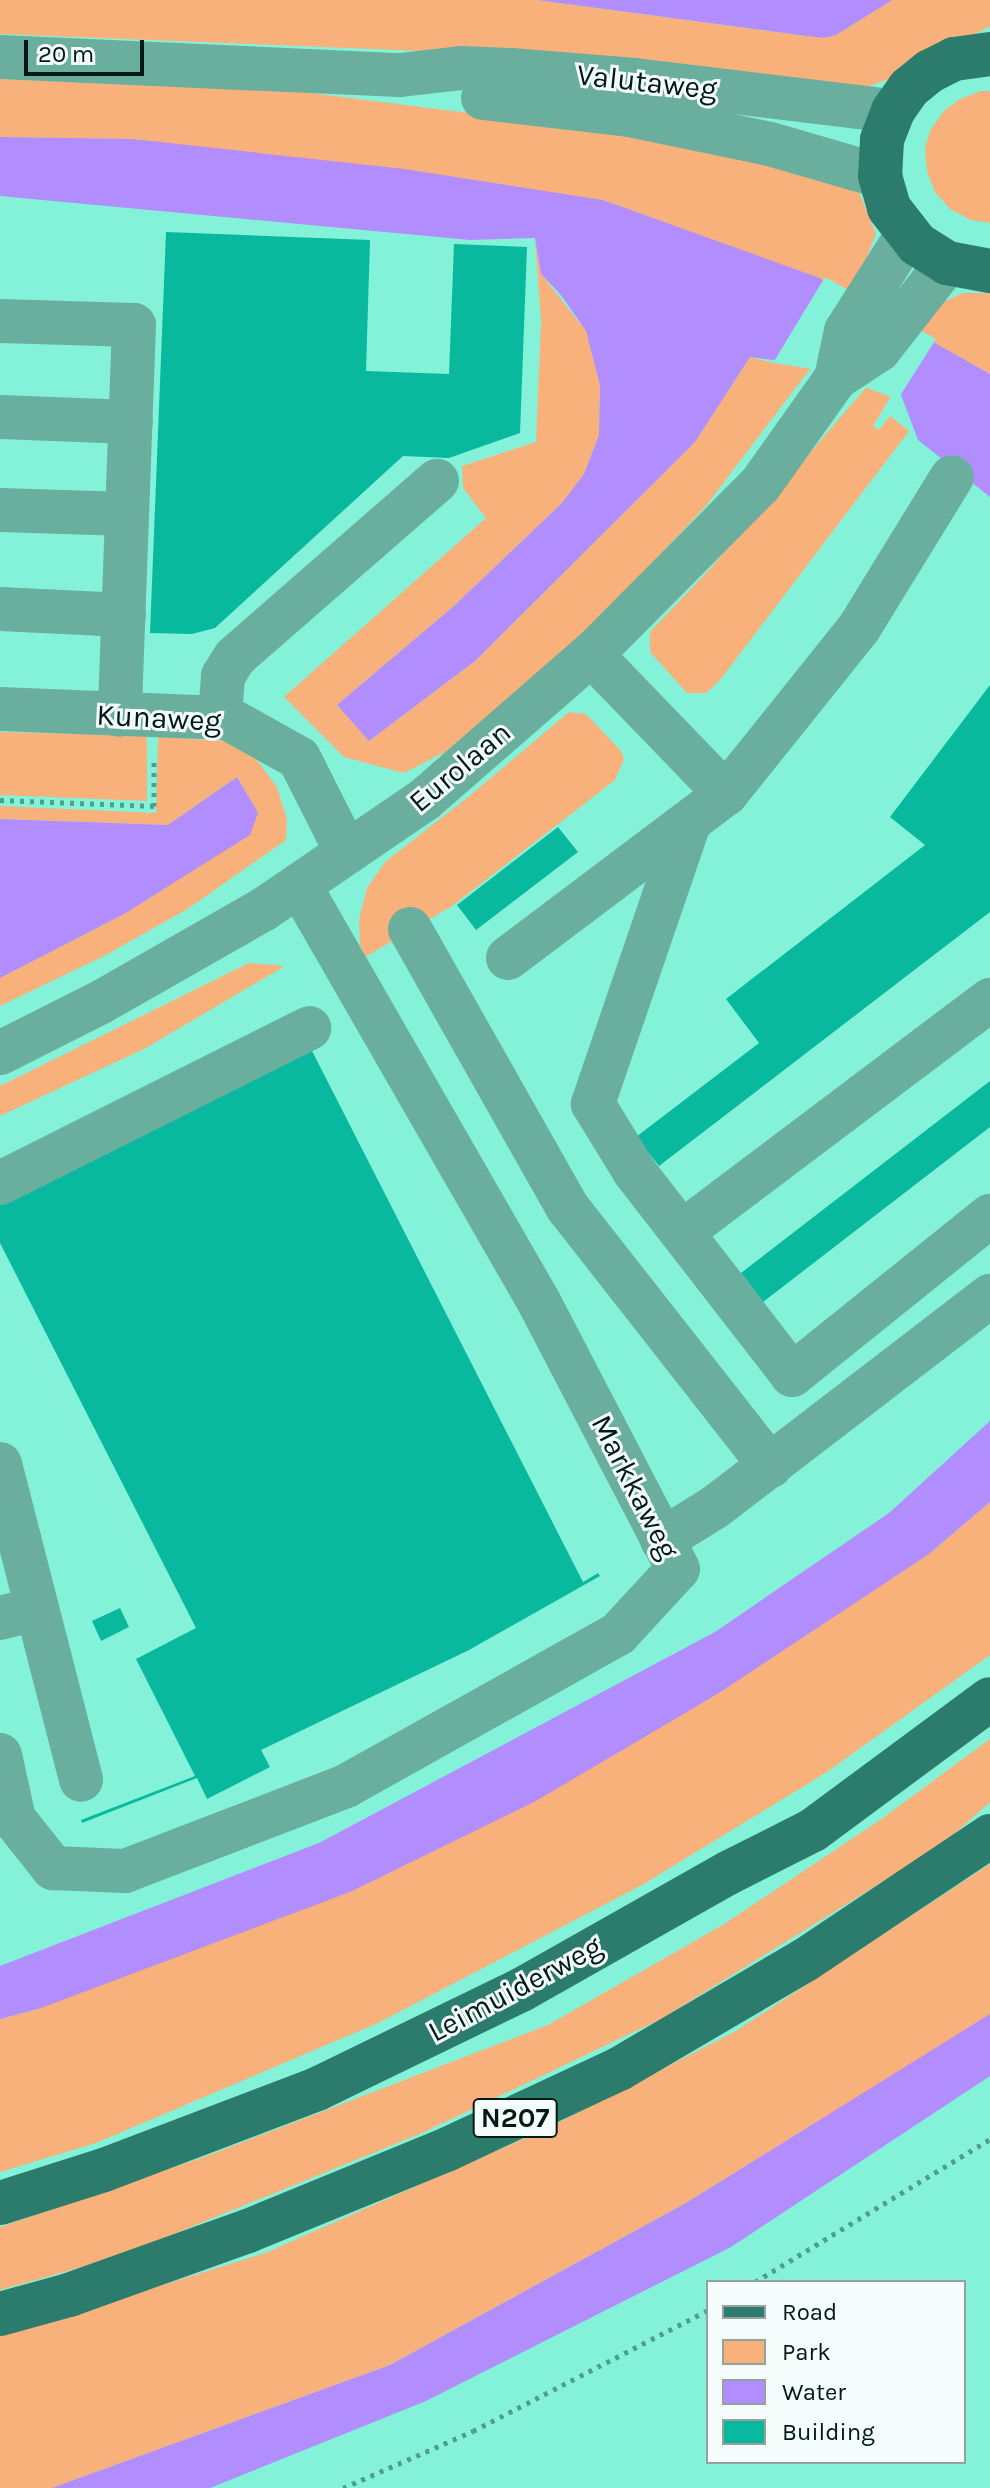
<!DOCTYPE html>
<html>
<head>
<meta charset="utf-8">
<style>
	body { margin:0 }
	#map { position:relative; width:990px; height:2488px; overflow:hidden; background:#84f2d9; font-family:Karla,sans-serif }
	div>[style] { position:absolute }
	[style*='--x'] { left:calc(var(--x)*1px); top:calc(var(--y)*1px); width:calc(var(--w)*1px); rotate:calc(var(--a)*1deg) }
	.green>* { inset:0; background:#f9b17b }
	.water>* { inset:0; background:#b18dfd }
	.pier>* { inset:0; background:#84f2d9 }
	.building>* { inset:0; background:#09b99e }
	.path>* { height:5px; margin-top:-2.5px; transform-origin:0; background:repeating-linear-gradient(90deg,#529e8d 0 4px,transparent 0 10px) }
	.minor>* { height:44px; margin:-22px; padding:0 22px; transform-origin:22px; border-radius:22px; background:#6aae9e }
	.major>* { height:44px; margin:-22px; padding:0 22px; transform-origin:22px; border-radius:22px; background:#2b7c6c }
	span { translate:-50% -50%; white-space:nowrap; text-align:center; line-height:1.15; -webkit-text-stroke:6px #f4fdfb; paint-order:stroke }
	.shield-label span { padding:2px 6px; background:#f4fdfb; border:2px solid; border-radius:6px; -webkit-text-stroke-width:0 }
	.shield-label { font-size:28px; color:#021914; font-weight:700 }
	.street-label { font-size:30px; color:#021914 }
	.legend { position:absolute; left:706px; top:2280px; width:260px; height:184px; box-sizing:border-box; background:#f4fdfb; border:2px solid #93a29f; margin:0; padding:10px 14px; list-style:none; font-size:24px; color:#021914 }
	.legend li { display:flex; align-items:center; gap:16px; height:40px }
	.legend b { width:40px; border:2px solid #93a29f }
	.scale { position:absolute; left:24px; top:40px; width:120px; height:36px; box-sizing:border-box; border:4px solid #021914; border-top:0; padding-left:10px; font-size:24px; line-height:28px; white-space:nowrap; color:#021914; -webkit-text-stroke:6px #f4fdfb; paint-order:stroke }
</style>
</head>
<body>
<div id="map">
	<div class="green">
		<div style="clip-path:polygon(0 0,537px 0,822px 38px,836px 35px,892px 0,990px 0,990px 26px,898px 76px,855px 91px,497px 54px,0 34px)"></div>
		<div style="clip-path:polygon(0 79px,303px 92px,688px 141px,812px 173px,860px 194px,876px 234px,851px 296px,813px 365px,705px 507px,582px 637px,453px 748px,404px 773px,344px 757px,284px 697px,486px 518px,463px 488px,462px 466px,536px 442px,541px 321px,535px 238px,541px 274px,586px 331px,600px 385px,599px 435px,584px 474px,562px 503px,454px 606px,337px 705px,369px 741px,475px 661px,695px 442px,750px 357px,774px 363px,825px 281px,603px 200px,133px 139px,0 137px)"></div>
		<div style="clip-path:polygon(981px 91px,990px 91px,990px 223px,971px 220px,950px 209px,935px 192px,927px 171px,925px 148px,931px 129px,944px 111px,960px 99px)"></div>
		<div style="clip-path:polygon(963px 293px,990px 293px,990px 374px,926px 338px,873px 426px,879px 430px,890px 416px,909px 431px,720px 680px,706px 693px,687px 693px,650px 652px,650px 632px,709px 570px,937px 305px)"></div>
		<div style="clip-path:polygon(569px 712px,586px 714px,621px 751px,624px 759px,615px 780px,452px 906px,365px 957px,360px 944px,359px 920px,367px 888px,385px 862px,467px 798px)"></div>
		<div style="clip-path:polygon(0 732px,147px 736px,147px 801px,0 795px)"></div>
		<div style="clip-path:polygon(158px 737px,243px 742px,277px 787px,287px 820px,286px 840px,189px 908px,106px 955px,0 1006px,0 978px,124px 914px,249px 835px,258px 813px,237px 777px,168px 825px,0 819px,0 806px,156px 813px)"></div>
		<div style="clip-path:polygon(249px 963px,285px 966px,144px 1049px,0 1116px,0 1086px)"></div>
		<div style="clip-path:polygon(990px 1502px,990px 1655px,827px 1772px,642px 1885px,378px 2023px,96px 2143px,0 2172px,0 2019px,41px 2008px,929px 1554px)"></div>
		<div style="clip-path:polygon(990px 1739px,990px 1802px,942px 1845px,661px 2019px,422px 2133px,115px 2258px,0 2290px,0 2227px,204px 2157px,548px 2025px,726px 1923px,880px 1820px)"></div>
		<div style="clip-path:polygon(990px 1864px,990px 2014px,980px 2021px,686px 2203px,390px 2365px,52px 2488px,0 2488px,0 2336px,265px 2253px,548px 2128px,736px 2031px)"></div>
	</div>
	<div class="water">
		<div style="clip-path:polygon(537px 0,892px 0,836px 35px,822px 38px)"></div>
		<div style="clip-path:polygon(0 137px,133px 139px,404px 169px,603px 200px,820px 278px,990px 374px,990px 497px,918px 440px,901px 395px,813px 365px,750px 357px,695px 442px,475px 661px,369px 741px,337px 705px,454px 606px,562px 503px,584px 474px,599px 435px,600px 385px,586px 331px,561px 295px,541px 274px,535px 238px,470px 240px,0 196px)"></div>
		<div style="clip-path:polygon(237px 777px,258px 813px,250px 835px,124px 914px,0 978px,0 819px,168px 825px)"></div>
		<div style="clip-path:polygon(990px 1421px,990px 1502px,929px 1554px,719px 1693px,536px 1801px,350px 1892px,41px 2008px,0 2019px,0 1966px,319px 1843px,715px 1632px,889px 1513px)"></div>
		<div style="clip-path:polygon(990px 2014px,990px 2076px,731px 2247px,426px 2401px,210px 2488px,52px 2488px,390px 2365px,686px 2203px)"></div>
	</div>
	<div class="pier">
		<div style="clip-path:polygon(825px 277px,936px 339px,898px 399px,812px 369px,773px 363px)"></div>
	</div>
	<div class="building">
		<div style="clip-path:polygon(166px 232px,370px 240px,366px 371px,449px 374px,454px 244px,527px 247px,520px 433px,449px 458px,403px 456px,215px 628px,192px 634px,150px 633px)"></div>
		<div style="clip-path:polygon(990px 685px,990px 912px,659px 1166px,636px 1137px,759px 1043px,726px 999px,925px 845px,890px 817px)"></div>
		<div style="clip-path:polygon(558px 827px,578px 852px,476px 930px,457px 905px)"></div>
		<div style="clip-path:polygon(309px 1045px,583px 1582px,598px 1573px,600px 1576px,469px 1650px,261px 1750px,270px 1767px,207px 1799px,197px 1778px,82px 1823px,81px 1820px,195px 1776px,136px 1659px,196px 1628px,0 1243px,0 1202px)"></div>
		<div style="clip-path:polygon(990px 1081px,990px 1127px,763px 1302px,741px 1273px)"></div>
		<div style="clip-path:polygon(120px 1608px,129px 1627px,101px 1641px,92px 1621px)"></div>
	</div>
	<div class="path">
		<div style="--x:0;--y:800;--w:154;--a:2.2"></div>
		<div style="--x:154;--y:806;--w:48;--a:-90"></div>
		<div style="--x:755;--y:2282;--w:275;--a:-31.3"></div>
		<div style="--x:343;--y:2488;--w:142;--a:-23.7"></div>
		<div style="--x:473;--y:2431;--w:264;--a:-27.2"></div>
	</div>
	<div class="minor">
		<div style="--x:0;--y:57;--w:400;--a:2.6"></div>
		<div style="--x:400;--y:75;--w:61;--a:-6.5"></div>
		<div style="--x:461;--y:68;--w:50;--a:2.3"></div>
		<div style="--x:511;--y:70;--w:124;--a:4.6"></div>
		<div style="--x:635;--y:80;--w:260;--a:6.9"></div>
		<div style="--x:483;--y:98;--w:147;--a:6.6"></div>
		<div style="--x:629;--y:115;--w:144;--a:11.6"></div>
		<div style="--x:770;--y:144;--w:115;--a:16.2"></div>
		<div style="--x:0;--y:321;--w:134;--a:1.7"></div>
		<div style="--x:134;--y:325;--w:390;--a:92.1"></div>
		<div style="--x:836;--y:378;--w:48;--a:-78"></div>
		<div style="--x:846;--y:331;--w:114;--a:-57.6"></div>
		<div style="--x:0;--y:417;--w:131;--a:2.2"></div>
		<div style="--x:0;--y:510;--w:127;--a:1.8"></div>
		<div style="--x:0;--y:609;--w:124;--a:2.8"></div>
		<div style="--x:0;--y:709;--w:227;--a:2.3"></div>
		<div style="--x:227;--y:718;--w:82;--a:29.1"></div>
		<div style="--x:299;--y:758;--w:106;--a:63.2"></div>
		<div style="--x:220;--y:717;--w:41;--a:-85.8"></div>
		<div style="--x:223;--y:676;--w:22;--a:-58"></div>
		<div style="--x:235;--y:657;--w:268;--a:-41.1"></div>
		<div style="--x:726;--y:794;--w:213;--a:-51.3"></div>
		<div style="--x:859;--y:628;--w:177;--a:-58.4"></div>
		<div style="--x:688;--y:826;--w:294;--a:108.9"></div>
		<div style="--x:593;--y:1104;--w:79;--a:58.5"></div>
		<div style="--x:634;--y:1171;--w:258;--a:52.2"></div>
		<div style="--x:792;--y:1375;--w:254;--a:-38.8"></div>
		<div style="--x:410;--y:929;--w:321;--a:60.5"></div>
		<div style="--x:568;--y:1208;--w:328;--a:51.9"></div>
		<div style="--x:508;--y:958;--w:273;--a:-37"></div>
		<div style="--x:726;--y:794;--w:194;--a:-134"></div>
		<div style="--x:0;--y:1053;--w:113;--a:-26.8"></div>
		<div style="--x:101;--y:1002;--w:188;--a:-29.7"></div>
		<div style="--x:264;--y:909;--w:194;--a:-34.3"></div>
		<div style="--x:424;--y:800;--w:230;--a:-41.1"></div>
		<div style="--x:597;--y:649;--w:231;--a:-45.2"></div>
		<div style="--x:760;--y:485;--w:131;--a:-54.6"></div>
		<div style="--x:836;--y:378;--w:51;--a:-33.1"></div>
		<div style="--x:879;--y:350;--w:110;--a:-52"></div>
		<div style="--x:0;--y:1183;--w:346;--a:-26.6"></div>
		<div style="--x:682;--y:1232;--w:386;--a:-37"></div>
		<div style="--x:0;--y:1464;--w:326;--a:75.6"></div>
		<div style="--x:662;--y:1540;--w:62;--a:-31.9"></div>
		<div style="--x:715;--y:1507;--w:347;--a:-37.5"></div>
		<div style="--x:0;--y:1618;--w:38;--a:-14"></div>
		<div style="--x:0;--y:1755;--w:66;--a:77.7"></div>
		<div style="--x:14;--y:1819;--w:63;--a:51.5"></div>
		<div style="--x:53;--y:1868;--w:72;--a:2.4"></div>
		<div style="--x:125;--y:1871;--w:237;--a:-21"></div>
		<div style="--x:346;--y:1786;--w:312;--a:-29.2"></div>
		<div style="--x:618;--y:1634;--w:88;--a:-47.3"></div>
		<div style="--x:678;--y:1569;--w:301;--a:-117.5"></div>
		<div style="--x:539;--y:1302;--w:481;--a:-119.9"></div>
	</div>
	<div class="major">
		<div style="--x:990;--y:54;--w:36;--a:172"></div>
		<div style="--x:954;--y:59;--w:27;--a:153"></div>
		<div style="--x:930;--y:71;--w:27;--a:141"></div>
		<div style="--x:909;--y:88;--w:28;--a:125"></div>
		<div style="--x:893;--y:111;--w:31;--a:111"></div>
		<div style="--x:882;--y:140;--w:36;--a:93"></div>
		<div style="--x:880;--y:176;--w:33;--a:74"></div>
		<div style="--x:889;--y:208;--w:46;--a:52.1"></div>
		<div style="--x:917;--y:244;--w:36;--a:32"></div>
		<div style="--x:947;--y:263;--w:44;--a:10.5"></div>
		<div style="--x:0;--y:2203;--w:109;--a:-17.6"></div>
		<div style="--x:104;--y:2170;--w:228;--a:-20.8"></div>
		<div style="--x:317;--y:2089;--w:227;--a:-25.9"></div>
		<div style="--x:521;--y:1990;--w:238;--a:-29.5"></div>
		<div style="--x:728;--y:1873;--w:95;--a:-26.8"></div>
		<div style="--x:813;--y:1830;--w:220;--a:-36.5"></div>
		<div style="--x:0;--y:2314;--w:72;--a:-15.4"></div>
		<div style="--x:69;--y:2295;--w:190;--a:-19.7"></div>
		<div style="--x:248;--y:2231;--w:216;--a:-22.3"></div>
		<div style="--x:448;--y:2149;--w:189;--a:-25.1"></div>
		<div style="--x:619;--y:2069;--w:216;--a:-30.4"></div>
		<div style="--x:805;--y:1960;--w:223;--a:-33.8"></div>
	</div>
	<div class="shield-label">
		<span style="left:515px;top:2118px">N207</span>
	</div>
	<div class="street-label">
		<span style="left:647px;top:82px;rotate:6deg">Valutaweg</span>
		<span style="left:159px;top:718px;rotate:3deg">Kunaweg</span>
		<span style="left:460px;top:767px;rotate:-40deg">Eurolaan</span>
		<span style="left:635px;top:1487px;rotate:63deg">Markkaweg</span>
		<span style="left:515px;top:1989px;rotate:-28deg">Leimuiderweg</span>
	</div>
	<ul class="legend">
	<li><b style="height:10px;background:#2b7c6c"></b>Road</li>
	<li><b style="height:22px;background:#f9b17b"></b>Park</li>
	<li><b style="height:22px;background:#b18dfd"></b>Water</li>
	<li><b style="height:22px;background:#09b99e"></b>Building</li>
	</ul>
	<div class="scale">20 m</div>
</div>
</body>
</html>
